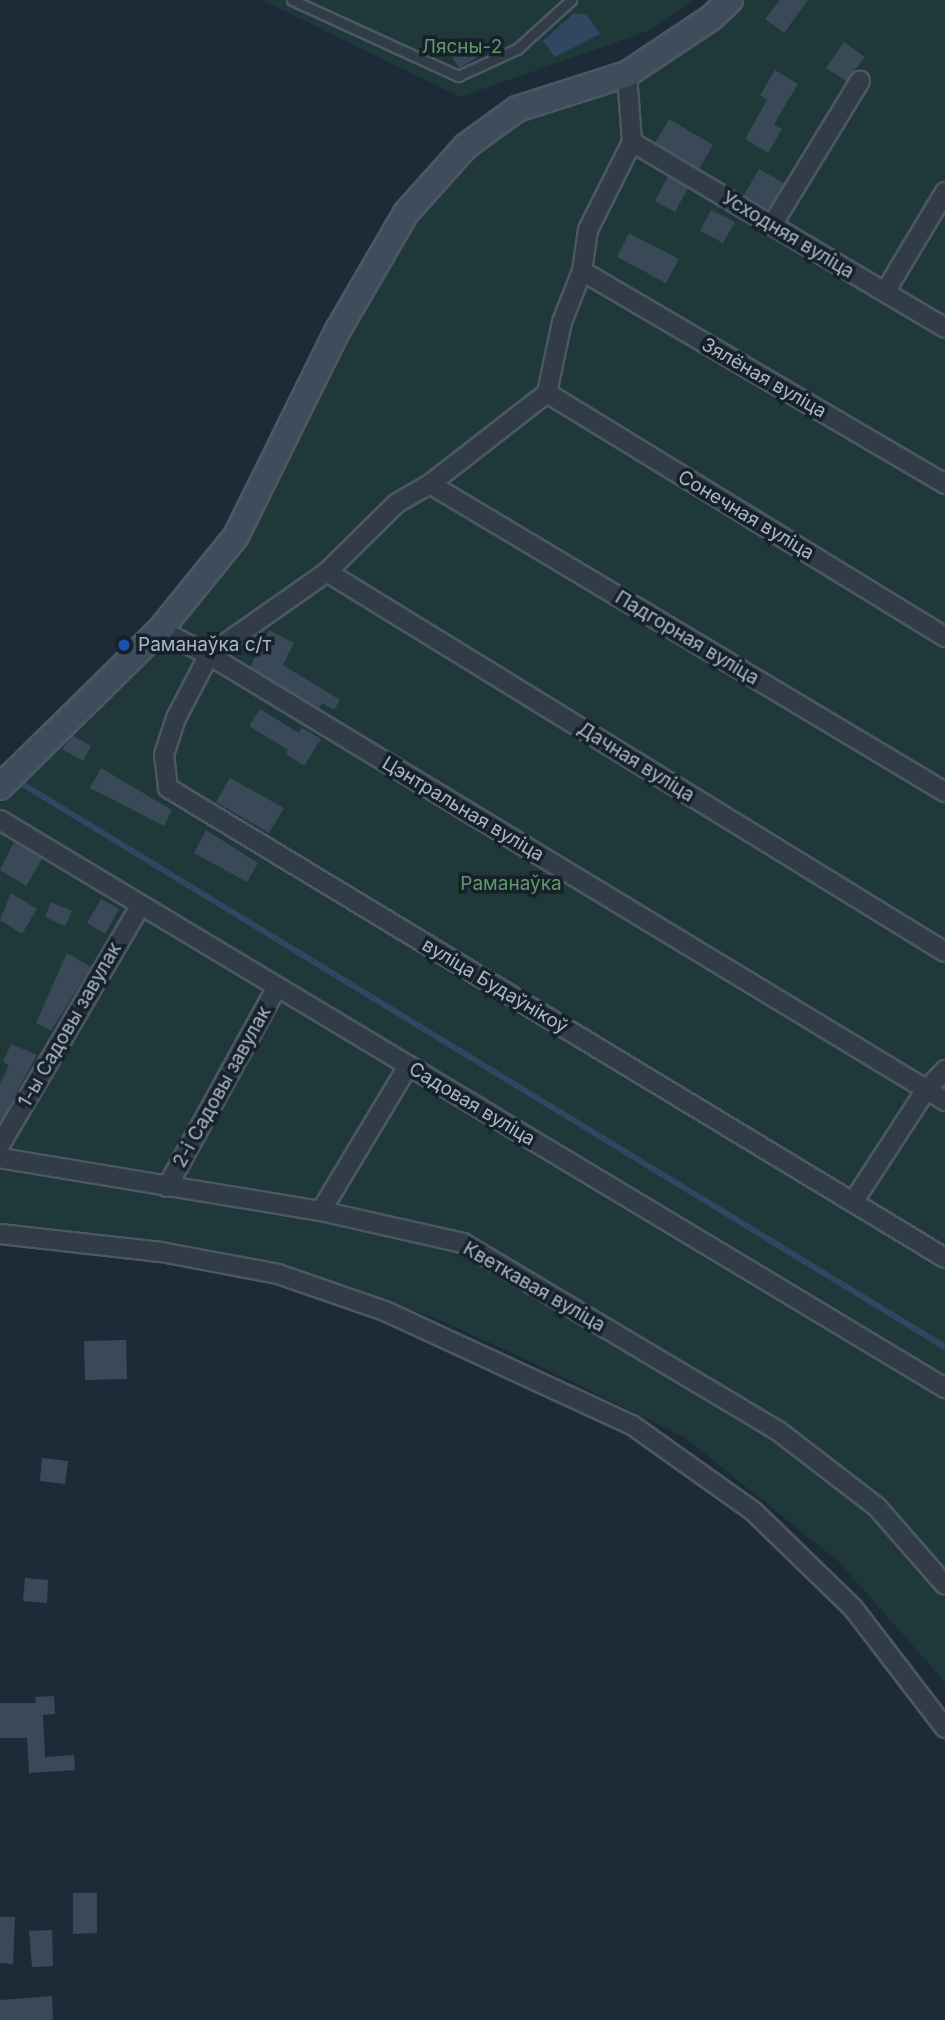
<!DOCTYPE html>
<html>
<head>
<meta charset="utf-8">
<style>
	body { margin:0 }
	#map { position:relative; width:945px; height:2020px; overflow:hidden; background:#1d2b38; font-family:Inter,sans-serif }
	div>[style] { position:absolute }
	[style*='--x'] { left:calc(var(--x)*1px); top:calc(var(--y)*1px); width:calc(var(--w)*1px); rotate:calc(var(--a)*1deg) }
	.green>* { inset:0; background:#1f3839 }
	.water>* { inset:0; background:#2f4761 }
	.stream>* { height:6px; margin:-3px; padding:0 3px; transform-origin:3px; border-radius:3px; background:#2f4761 }
	.building>* { inset:0; background:#394958 }
	.roads { filter:drop-shadow(2px 0 #4c5763) drop-shadow(-2px 0 #4c5763) drop-shadow(0 2px #4c5763) drop-shadow(0 -2px #4c5763) }
	.lane>* { height:9px; margin:-4.5px; padding:0 4.5px; transform-origin:4.5px; border-radius:4.5px; background:#313c48 }
	.street>* { height:18px; margin:-9px; padding:0 9px; transform-origin:9px; border-radius:9px; background:#313c48 }
	.secondary>* { height:24px; margin:-12px; padding:0 12px; transform-origin:12px; border-radius:12px; background:#3f4c5c }
	.dots>* { width:19px; height:19px; translate:-50% -50%; box-sizing:border-box; border:4px solid #17212c; border-radius:50% }
	span { translate:-50% -50%; white-space:nowrap; text-align:center; line-height:1.15; -webkit-text-stroke:7px #17212c; paint-order:stroke }
	.park-label { font-size:19px; color:#619769 }
	.street-label { font-size:19px; color:#abb7c5 }
	.poi-label { font-size:19px; color:#abb7c5 }
	.left { translate:0 -50%; text-align:left }
</style>
</head>
<body>
<div id="map">
	<div class="green">
		<div style="clip-path:polygon(262px 0,693px 0,651px 30px,460px 97px)"></div>
		<div style="clip-path:polygon(741px 0,945px 0,945px 1682px,838px 1561px,684px 1437px,521px 1357px,440px 1320px,303px 1271px,58px 1231px,0 1229px,0 792px,236px 536px,406px 213px,517px 109px,627px 74px)"></div>
	</div>
	<div class="water">
		<div style="clip-path:polygon(574px 13px,587px 15px,600px 34px,555px 57px,543px 41px)"></div>
	</div>
	<div class="stream">
		<div style="--x:16;--y:780;--w:1088;--a:31.4"></div>
	</div>
	<div class="building">
		<div style="clip-path:polygon(780px 0,808px 0,784px 33px,765px 19px)"></div>
		<div style="clip-path:polygon(472px 39px,481px 55px,459px 68px,449px 52px)"></div>
		<div style="clip-path:polygon(844px 42px,865px 57px,846px 81px,826px 68px)"></div>
		<div style="clip-path:polygon(775px 70px,798px 84px,774px 124px,782px 129px,768px 153px,745px 139px,767px 100px,760px 95px)"></div>
		<div style="clip-path:polygon(669px 119px,713px 145px,699px 169px,655px 143px)"></div>
		<div style="clip-path:polygon(759px 169px,784px 183px,769px 209px,744px 195px)"></div>
		<div style="clip-path:polygon(668px 176px,688px 188px,675px 212px,655px 201px)"></div>
		<div style="clip-path:polygon(711px 210px,735px 222px,723px 243px,700px 231px)"></div>
		<div style="clip-path:polygon(629px 233px,679px 259px,666px 283px,617px 257px)"></div>
		<div style="clip-path:polygon(269px 630px,294px 643px,283px 665px,340px 700px,334px 710px,322px 703px,319px 708px,250px 667px)"></div>
		<div style="clip-path:polygon(260px 709px,299px 733px,302px 728px,321px 739px,304px 766px,286px 754px,288px 750px,249px 726px)"></div>
		<div style="clip-path:polygon(73px 736px,91px 746px,83px 761px,62px 749px)"></div>
		<div style="clip-path:polygon(101px 768px,172px 810px,164px 826px,90px 788px)"></div>
		<div style="clip-path:polygon(230px 778px,284px 808px,269px 833px,216px 802px)"></div>
		<div style="clip-path:polygon(206px 830px,258px 863px,247px 882px,194px 853px)"></div>
		<div style="clip-path:polygon(14px 842px,42px 859px,26px 886px,0 870px)"></div>
		<div style="clip-path:polygon(11px 893px,37px 909px,22px 934px,0 920px)"></div>
		<div style="clip-path:polygon(101px 899px,119px 909px,105px 934px,87px 923px)"></div>
		<div style="clip-path:polygon(51px 902px,72px 911px,65px 926px,45px 917px)"></div>
		<div style="clip-path:polygon(67px 953px,91px 967px,51px 1031px,36px 1023px)"></div>
		<div style="clip-path:polygon(11px 1044px,37px 1055px,0 1123px,0 1084px,9px 1065px,3px 1062px)"></div>
		<div style="clip-path:polygon(126px 1340px,127px 1379px,85px 1380px,84px 1341px)"></div>
		<div style="clip-path:polygon(42px 1458px,68px 1461px,65px 1484px,40px 1481px)"></div>
		<div style="clip-path:polygon(25px 1578px,48px 1580px,47px 1603px,23px 1601px)"></div>
		<div style="clip-path:polygon(54px 1696px,55px 1714px,43px 1715px,45px 1757px,74px 1755px,75px 1770px,29px 1773px,27px 1738px,0 1738px,0 1703px,36px 1703px,35px 1697px)"></div>
		<div style="clip-path:polygon(73px 1893px,97px 1893px,97px 1933px,73px 1934px)"></div>
		<div style="clip-path:polygon(0 1917px,15px 1917px,13px 1964px,0 1963px)"></div>
		<div style="clip-path:polygon(52px 1930px,53px 1966px,32px 1967px,29px 1931px)"></div>
		<div style="clip-path:polygon(52px 1996px,53px 2020px,0 2020px,0 2000px)"></div>
	</div>
	<div class="roads">
		<div class="lane">
			<div style="--x:292;--y:0;--w:183;--a:24.6"></div>
			<div style="--x:458;--y:76;--w:65;--a:-24.6"></div>
			<div style="--x:517;--y:49;--w:73;--a:-42.2"></div>
		</div>
		<div class="street">
			<div style="--x:627;--y:74;--w:68;--a:85.8"></div>
			<div style="--x:632;--y:142;--w:98;--a:116.6"></div>
			<div style="--x:588;--y:230;--w:41;--a:98.3"></div>
			<div style="--x:582;--y:271;--w:55;--a:111.4"></div>
			<div style="--x:562;--y:322;--w:73;--a:101.9"></div>
			<div style="--x:547;--y:393;--w:148;--a:142.1"></div>
			<div style="--x:430;--y:484;--w:39;--a:150"></div>
			<div style="--x:396;--y:504;--w:97;--a:135.4"></div>
			<div style="--x:327;--y:572;--w:144;--a:144.9"></div>
			<div style="--x:209;--y:655;--w:71;--a:117.6"></div>
			<div style="--x:176;--y:718;--w:39;--a:108"></div>
			<div style="--x:164;--y:755;--w:33;--a:83"></div>
			<div style="--x:168;--y:788;--w:908;--a:31.17"></div>
			<div style="--x:632;--y:142;--w:364;--a:30.7"></div>
			<div style="--x:772;--y:225;--w:169;--a:-58.6"></div>
			<div style="--x:582;--y:271;--w:421;--a:30.4"></div>
			<div style="--x:885;--y:292;--w:117;--a:-59"></div>
			<div style="--x:547;--y:393;--w:467;--a:31.5"></div>
			<div style="--x:430;--y:484;--w:600;--a:30.88"></div>
			<div style="--x:327;--y:572;--w:725;--a:31.59"></div>
			<div style="--x:160;--y:630;--w:55;--a:27"></div>
			<div style="--x:209;--y:655;--w:861;--a:31.21"></div>
			<div style="--x:0;--y:820;--w:1103;--a:31.01"></div>
			<div style="--x:0;--y:1145;--w:278;--a:-59.6"></div>
			<div style="--x:0;--y:1158;--w:325;--a:9.4"></div>
			<div style="--x:321;--y:1211;--w:146;--a:12.7"></div>
			<div style="--x:463;--y:1243;--w:365;--a:30.8"></div>
			<div style="--x:777;--y:1430;--w:126;--a:37.6"></div>
			<div style="--x:877;--y:1507;--w:103;--a:48.9"></div>
			<div style="--x:167;--y:1187;--w:228;--a:-61.2"></div>
			<div style="--x:853;--y:1202;--w:134;--a:-56.9"></div>
			<div style="--x:926;--y:1090;--w:28;--a:-46"></div>
			<div style="--x:321;--y:1211;--w:169;--a:-59"></div>
			<div style="--x:0;--y:1234;--w:162;--a:6.4"></div>
			<div style="--x:161;--y:1252;--w:119;--a:10.6"></div>
			<div style="--x:278;--y:1274;--w:113;--a:19.1"></div>
			<div style="--x:385;--y:1311;--w:272;--a:24.8"></div>
			<div style="--x:632;--y:1425;--w:148;--a:35.4"></div>
			<div style="--x:753;--y:1511;--w:139;--a:44.1"></div>
			<div style="--x:853;--y:1608;--w:151;--a:52.5"></div>
		</div>
		<div class="secondary">
			<div style="--x:0;--y:787;--w:224;--a:-44.5"></div>
			<div style="--x:160;--y:630;--w:121;--a:-51"></div>
			<div style="--x:236;--y:536;--w:230;--a:-63.7"></div>
			<div style="--x:338;--y:330;--w:135;--a:-59.8"></div>
			<div style="--x:406;--y:213;--w:90;--a:-48.2"></div>
			<div style="--x:466;--y:146;--w:63;--a:-36"></div>
			<div style="--x:517;--y:109;--w:115;--a:-17.7"></div>
			<div style="--x:627;--y:74;--w:101;--a:-33.7"></div>
			<div style="--x:711;--y:18;--w:26;--a:-43"></div>
		</div>
	</div>
	<div class="dots">
		<div style="left:124px;top:645px;background:#1a4fb4"></div>
	</div>
	<div class="park-label">
		<span style="left:462px;top:47px">Лясны-2</span>
		<span style="left:511px;top:884px">Раманаўка</span>
	</div>
	<div class="street-label">
		<span style="left:788px;top:235px;rotate:31deg">Усходняя вуліца</span>
		<span style="left:764px;top:378px;rotate:30deg">Зялёная вуліца</span>
		<span style="left:746px;top:515px;rotate:31deg">Сонечная вуліца</span>
		<span style="left:687px;top:638px;rotate:31deg">Падгорная вуліца</span>
		<span style="left:636px;top:762px;rotate:32deg">Дачная вуліца</span>
		<span style="left:463px;top:809px;rotate:31deg">Цэнтральная вуліца</span>
		<span style="left:495px;top:986px;rotate:31deg">вуліца Будаўнікоў</span>
		<span style="left:70px;top:1025px;rotate:-60deg">1-ы Садовы завулак</span>
		<span style="left:222px;top:1087px;rotate:-61deg">2-і Садовы завулак</span>
		<span style="left:472px;top:1104px;rotate:31deg">Садовая вуліца</span>
		<span style="left:534px;top:1287px;rotate:30deg">Кветкавая вуліца</span>
	</div>
	<div class="poi-label">
		<span class="left" style="left:138px;top:645px">Раманаўка с/т</span>
	</div>
</div>
</body>
</html>
